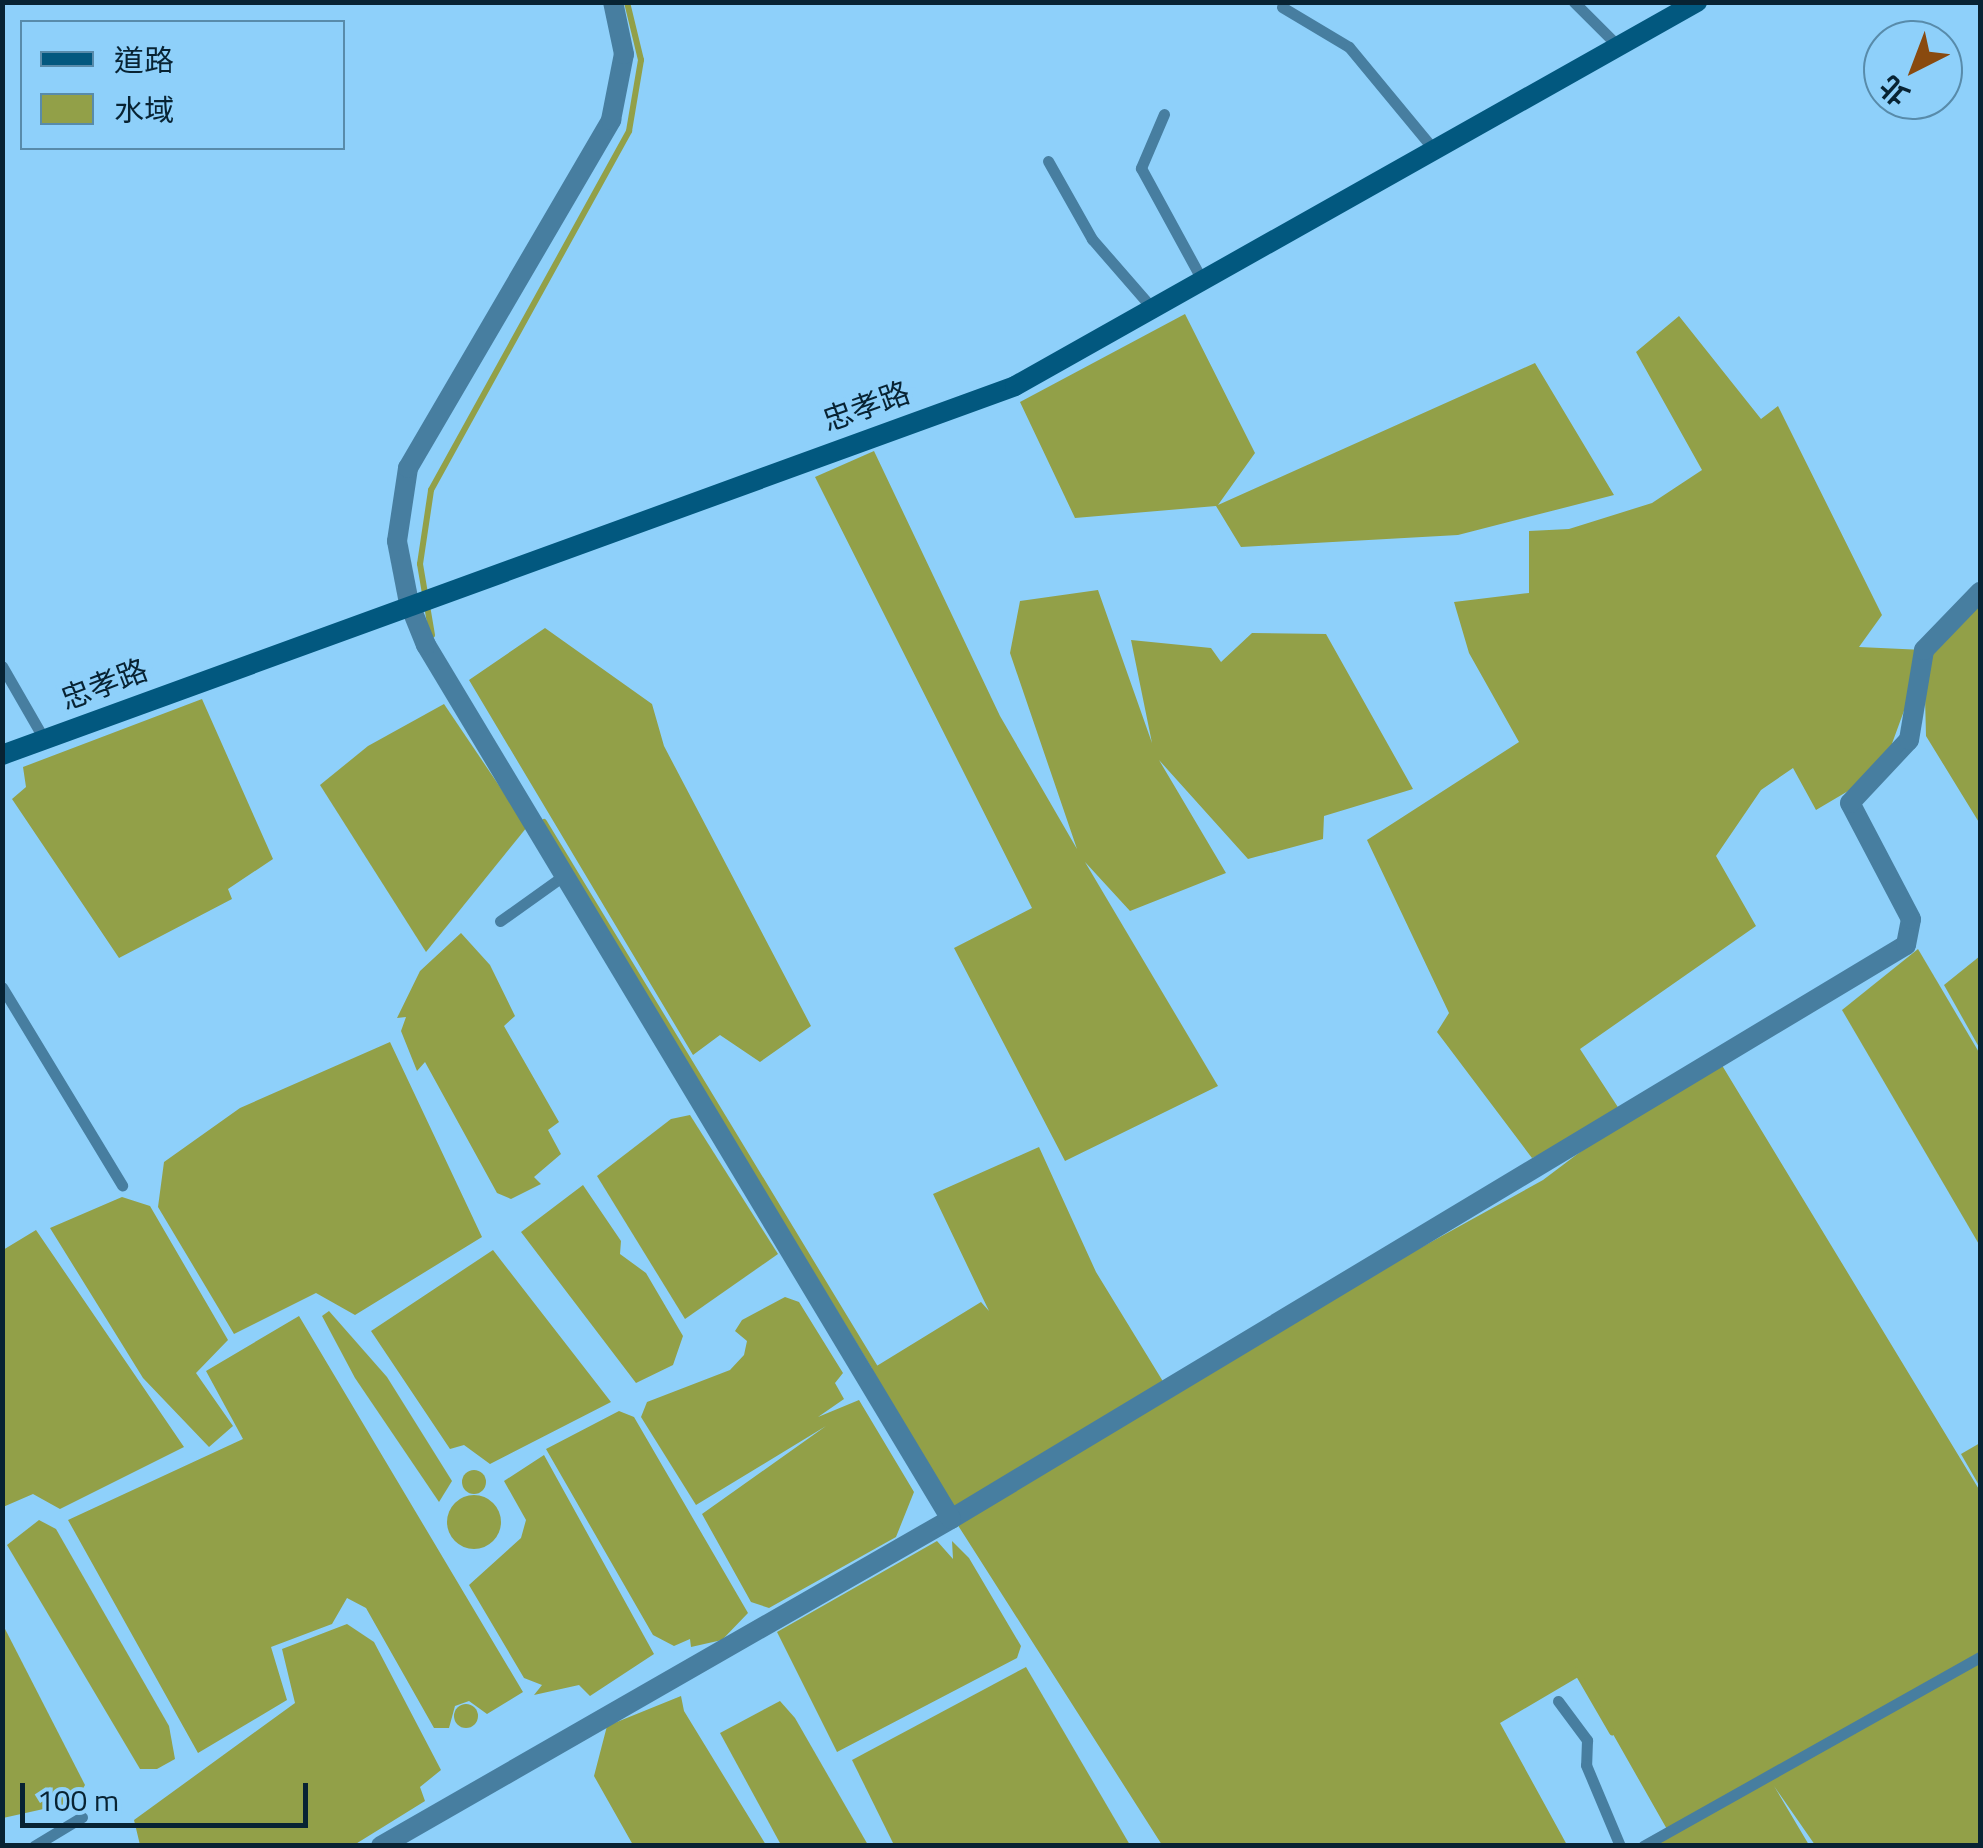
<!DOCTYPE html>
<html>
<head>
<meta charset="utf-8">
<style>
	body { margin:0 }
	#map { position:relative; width:1983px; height:1848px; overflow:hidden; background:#8ed0fa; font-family:"Titillium Web","Noto Sans TC",sans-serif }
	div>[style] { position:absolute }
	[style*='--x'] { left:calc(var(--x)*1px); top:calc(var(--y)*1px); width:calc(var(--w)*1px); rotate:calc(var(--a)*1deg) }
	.water>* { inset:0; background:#92a048 }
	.round { border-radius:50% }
	.stream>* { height:6px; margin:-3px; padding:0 3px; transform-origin:3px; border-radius:3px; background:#92a048 }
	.lane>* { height:11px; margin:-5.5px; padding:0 5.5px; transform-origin:5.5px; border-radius:5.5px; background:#477ea0 }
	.street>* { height:20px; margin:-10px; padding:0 10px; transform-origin:10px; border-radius:10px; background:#477ea0 }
	.secondary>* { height:20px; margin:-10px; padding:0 10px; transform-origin:10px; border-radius:10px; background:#02587f }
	span { translate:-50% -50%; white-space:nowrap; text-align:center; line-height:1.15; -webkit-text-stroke:10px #8ed0fa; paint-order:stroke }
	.street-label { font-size:30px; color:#082333 }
	.frame { position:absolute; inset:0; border:5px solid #082333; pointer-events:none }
	.legend { position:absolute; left:20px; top:20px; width:325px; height:130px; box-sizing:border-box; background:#8ed0fa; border:2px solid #588baa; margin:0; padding:12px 18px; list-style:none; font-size:30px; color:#082333 }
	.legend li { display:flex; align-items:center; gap:20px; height:50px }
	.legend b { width:50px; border:2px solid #588baa }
	.north { position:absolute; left:1863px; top:20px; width:100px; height:100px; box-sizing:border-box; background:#8ed0fa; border:2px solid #588baa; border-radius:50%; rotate:222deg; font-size:28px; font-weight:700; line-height:40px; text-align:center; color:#082333 }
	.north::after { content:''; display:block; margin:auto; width:35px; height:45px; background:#894a0f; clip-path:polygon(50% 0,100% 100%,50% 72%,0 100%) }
	.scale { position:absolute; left:20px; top:1783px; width:288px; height:45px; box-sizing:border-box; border:5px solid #082333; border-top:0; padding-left:12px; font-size:30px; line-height:35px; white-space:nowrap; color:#082333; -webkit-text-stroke:8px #8ed0fa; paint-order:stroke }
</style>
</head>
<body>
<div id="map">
	<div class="water">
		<div style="clip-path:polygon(1185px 314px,1255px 453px,1218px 505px,1535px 363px,1614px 495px,1458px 535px,1241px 547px,1216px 506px,1075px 518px,1020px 402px)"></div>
		<div style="clip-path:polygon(1679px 316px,1761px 419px,1778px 406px,1882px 615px,1859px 647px,1924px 650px,1980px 588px,1980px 824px,1926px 736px,1924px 656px,1882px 771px,1816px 810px,1793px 768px,1761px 790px,1716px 856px,1756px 926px,1580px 1049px,1625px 1118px,1720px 1062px,1980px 1491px,1980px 1845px,1815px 1845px,1774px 1786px,1809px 1845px,1644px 1845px,1668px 1831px,1580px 1676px,1500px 1723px,1567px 1845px,1162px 1845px,862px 1375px,981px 1302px,989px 1311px,933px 1194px,1039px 1147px,1096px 1272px,1167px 1388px,1543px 1180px,1620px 1122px,1532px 1158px,1437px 1032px,1449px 1013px,1367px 840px,1519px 742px,1469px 653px,1454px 602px,1529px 593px,1529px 531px,1569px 529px,1652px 503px,1702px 470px,1636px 352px)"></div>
		<div style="clip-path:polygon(874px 451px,1000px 716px,1077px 849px,1010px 653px,1020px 601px,1098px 590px,1152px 743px,1131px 640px,1211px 648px,1221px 662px,1252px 633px,1326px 634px,1413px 789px,1324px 816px,1323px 839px,1248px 859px,1159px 760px,1226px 873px,1130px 911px,1085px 862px,1218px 1086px,1065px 1161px,954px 948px,1032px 908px,815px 477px)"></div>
		<div style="clip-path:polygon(545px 628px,652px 704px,664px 746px,811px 1026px,760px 1062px,720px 1035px,693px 1055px,469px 680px)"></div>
		<div style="clip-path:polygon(202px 699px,273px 859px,228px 889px,232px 899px,119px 958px,12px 799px,26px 787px,23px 767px)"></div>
		<div style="clip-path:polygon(444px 704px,527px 827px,426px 952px,320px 785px,368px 746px)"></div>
		<div style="clip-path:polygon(461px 933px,490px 965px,515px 1016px,504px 1026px,559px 1122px,548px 1130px,561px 1154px,534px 1177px,541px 1184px,511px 1199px,497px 1193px,425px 1062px,417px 1071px,401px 1031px,406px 1017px,397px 1018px,420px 971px)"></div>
		<div style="clip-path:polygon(1918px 949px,1980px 1054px,1980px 1246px,1842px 1010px)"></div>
		<div style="clip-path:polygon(1980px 956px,1980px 1049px,1944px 985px)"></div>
		<div style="clip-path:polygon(390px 1042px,482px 1237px,355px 1315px,316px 1293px,234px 1334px,158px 1207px,164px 1162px,240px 1108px)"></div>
		<div style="clip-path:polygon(690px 1115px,778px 1254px,685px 1319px,597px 1176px,671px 1119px)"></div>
		<div style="clip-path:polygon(583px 1185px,621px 1241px,620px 1254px,646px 1273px,683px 1336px,673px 1365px,636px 1383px,521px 1232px)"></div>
		<div style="clip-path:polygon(122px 1197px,150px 1206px,228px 1340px,196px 1373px,233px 1426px,209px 1447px,143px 1378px,50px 1228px)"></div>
		<div style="clip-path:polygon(36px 1230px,184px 1447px,60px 1509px,33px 1494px,3px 1507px,3px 1250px)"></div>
		<div style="clip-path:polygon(493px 1250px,611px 1402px,490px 1464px,464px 1445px,450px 1449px,371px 1331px)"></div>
		<div style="clip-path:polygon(785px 1297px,799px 1302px,843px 1373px,835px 1383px,844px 1399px,818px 1417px,859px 1400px,914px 1492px,896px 1537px,769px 1608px,751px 1602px,702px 1514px,826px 1426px,696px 1505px,641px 1417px,647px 1402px,730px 1370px,744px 1355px,747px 1341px,735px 1331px,742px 1320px)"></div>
		<div style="clip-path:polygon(329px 1311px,387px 1377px,452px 1481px,439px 1502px,355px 1378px,322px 1316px)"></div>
		<div style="clip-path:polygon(299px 1316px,523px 1692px,487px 1714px,469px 1701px,455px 1706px,449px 1728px,434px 1728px,366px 1608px,347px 1598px,332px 1624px,271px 1647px,287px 1700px,198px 1753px,68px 1520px,243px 1439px,206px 1371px)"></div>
		<div style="clip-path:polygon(619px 1411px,634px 1417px,748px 1613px,722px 1640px,691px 1647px,690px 1639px,674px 1646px,653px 1635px,546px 1449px)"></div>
		<div style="clip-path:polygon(1980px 1443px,1980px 1487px,1961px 1454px)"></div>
		<div style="clip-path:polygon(544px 1455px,654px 1654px,590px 1696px,579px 1685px,534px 1695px,542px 1685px,524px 1678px,469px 1585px,521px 1538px,526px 1520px,504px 1481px)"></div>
		<div class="round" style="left:462px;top:1470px;width:24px;height:24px"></div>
		<div class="round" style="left:447px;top:1495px;width:54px;height:54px"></div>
		<div style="clip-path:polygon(39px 1520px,56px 1529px,169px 1726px,175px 1759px,157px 1769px,140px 1769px,7px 1545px)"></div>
		<div style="clip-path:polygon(937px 1541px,953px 1559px,952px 1541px,969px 1558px,1021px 1646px,1017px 1658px,837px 1752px,777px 1632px)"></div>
		<div style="clip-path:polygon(347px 1624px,374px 1642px,441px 1770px,420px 1787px,425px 1801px,354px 1845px,140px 1845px,134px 1820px,295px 1703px,282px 1649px)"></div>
		<div style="clip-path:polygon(3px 1625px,85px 1785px,75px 1802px,3px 1818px)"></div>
		<div style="clip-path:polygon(1026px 1667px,1130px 1845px,894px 1845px,852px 1760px)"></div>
		<div style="clip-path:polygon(681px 1696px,684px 1711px,766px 1845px,633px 1845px,594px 1776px,607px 1726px)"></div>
		<div style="clip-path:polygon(780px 1701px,795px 1718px,868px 1845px,781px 1845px,720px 1733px)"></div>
		<div class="round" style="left:454px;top:1704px;width:24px;height:24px"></div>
	</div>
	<div class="stream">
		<div style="--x:432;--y:635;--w:72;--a:-99.6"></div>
		<div style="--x:420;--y:564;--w:75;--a:-81.5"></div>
		<div style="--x:431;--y:490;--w:410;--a:-61.1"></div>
		<div style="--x:629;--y:131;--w:72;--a:-80.4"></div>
		<div style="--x:641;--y:60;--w:60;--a:-103.6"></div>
		<div style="--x:544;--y:822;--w:642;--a:58.76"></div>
		<div style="--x:1576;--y:1670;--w:72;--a:59.9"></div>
	</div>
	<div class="lane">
		<div style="--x:1574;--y:2;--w:61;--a:45"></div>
		<div style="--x:1282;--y:7;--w:78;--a:30.8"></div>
		<div style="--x:1349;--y:47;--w:135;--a:50.4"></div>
		<div style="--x:1164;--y:114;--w:59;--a:113.1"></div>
		<div style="--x:1141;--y:168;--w:128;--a:61.4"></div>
		<div style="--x:1048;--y:161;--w:90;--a:60.6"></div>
		<div style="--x:1092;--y:239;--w:91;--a:49"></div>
		<div style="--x:2;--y:666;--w:84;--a:60.1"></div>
		<div style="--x:500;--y:921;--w:81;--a:-35.5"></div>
		<div style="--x:2;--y:987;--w:232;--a:58.8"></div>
		<div style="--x:1558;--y:1701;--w:49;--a:53.4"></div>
		<div style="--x:1587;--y:1740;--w:25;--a:92"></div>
		<div style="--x:1586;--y:1765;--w:88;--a:67.2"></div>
		<div style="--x:34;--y:1846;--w:56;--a:-31.1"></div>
		<div style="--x:1643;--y:1846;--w:386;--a:-29.3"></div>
	</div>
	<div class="street">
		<div style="--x:951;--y:1519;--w:1114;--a:-31.01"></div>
		<div style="--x:1906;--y:945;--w:26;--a:-79"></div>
		<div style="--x:1911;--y:919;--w:131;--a:-117.7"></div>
		<div style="--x:1850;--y:803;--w:86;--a:-46.9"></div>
		<div style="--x:1909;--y:740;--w:91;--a:-80.5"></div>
		<div style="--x:1924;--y:650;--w:81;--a:-46"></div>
		<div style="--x:381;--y:1846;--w:657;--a:-29.84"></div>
		<div style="--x:951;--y:1519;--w:1020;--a:-120.99"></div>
		<div style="--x:426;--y:645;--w:45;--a:-112"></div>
		<div style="--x:409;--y:603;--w:63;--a:-101"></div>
		<div style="--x:397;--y:541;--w:74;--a:-81.4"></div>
		<div style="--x:408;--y:468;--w:403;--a:-59.7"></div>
		<div style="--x:611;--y:120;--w:67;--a:-78.9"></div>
		<div style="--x:624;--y:54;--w:53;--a:-101.9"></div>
	</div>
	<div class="secondary">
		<div style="--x:2;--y:755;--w:1078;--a:-20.01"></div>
		<div style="--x:1015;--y:386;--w:783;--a:-29.38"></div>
	</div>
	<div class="street-label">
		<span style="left:866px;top:406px;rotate:-20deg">忠孝路</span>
		<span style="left:104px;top:684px;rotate:-21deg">忠孝路</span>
	</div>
	<div class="frame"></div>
	<ul class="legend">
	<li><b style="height:12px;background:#02587f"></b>道路</li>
	<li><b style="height:28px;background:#92a048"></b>水域</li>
	</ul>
	<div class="north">北</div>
	<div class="scale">100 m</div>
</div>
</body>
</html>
